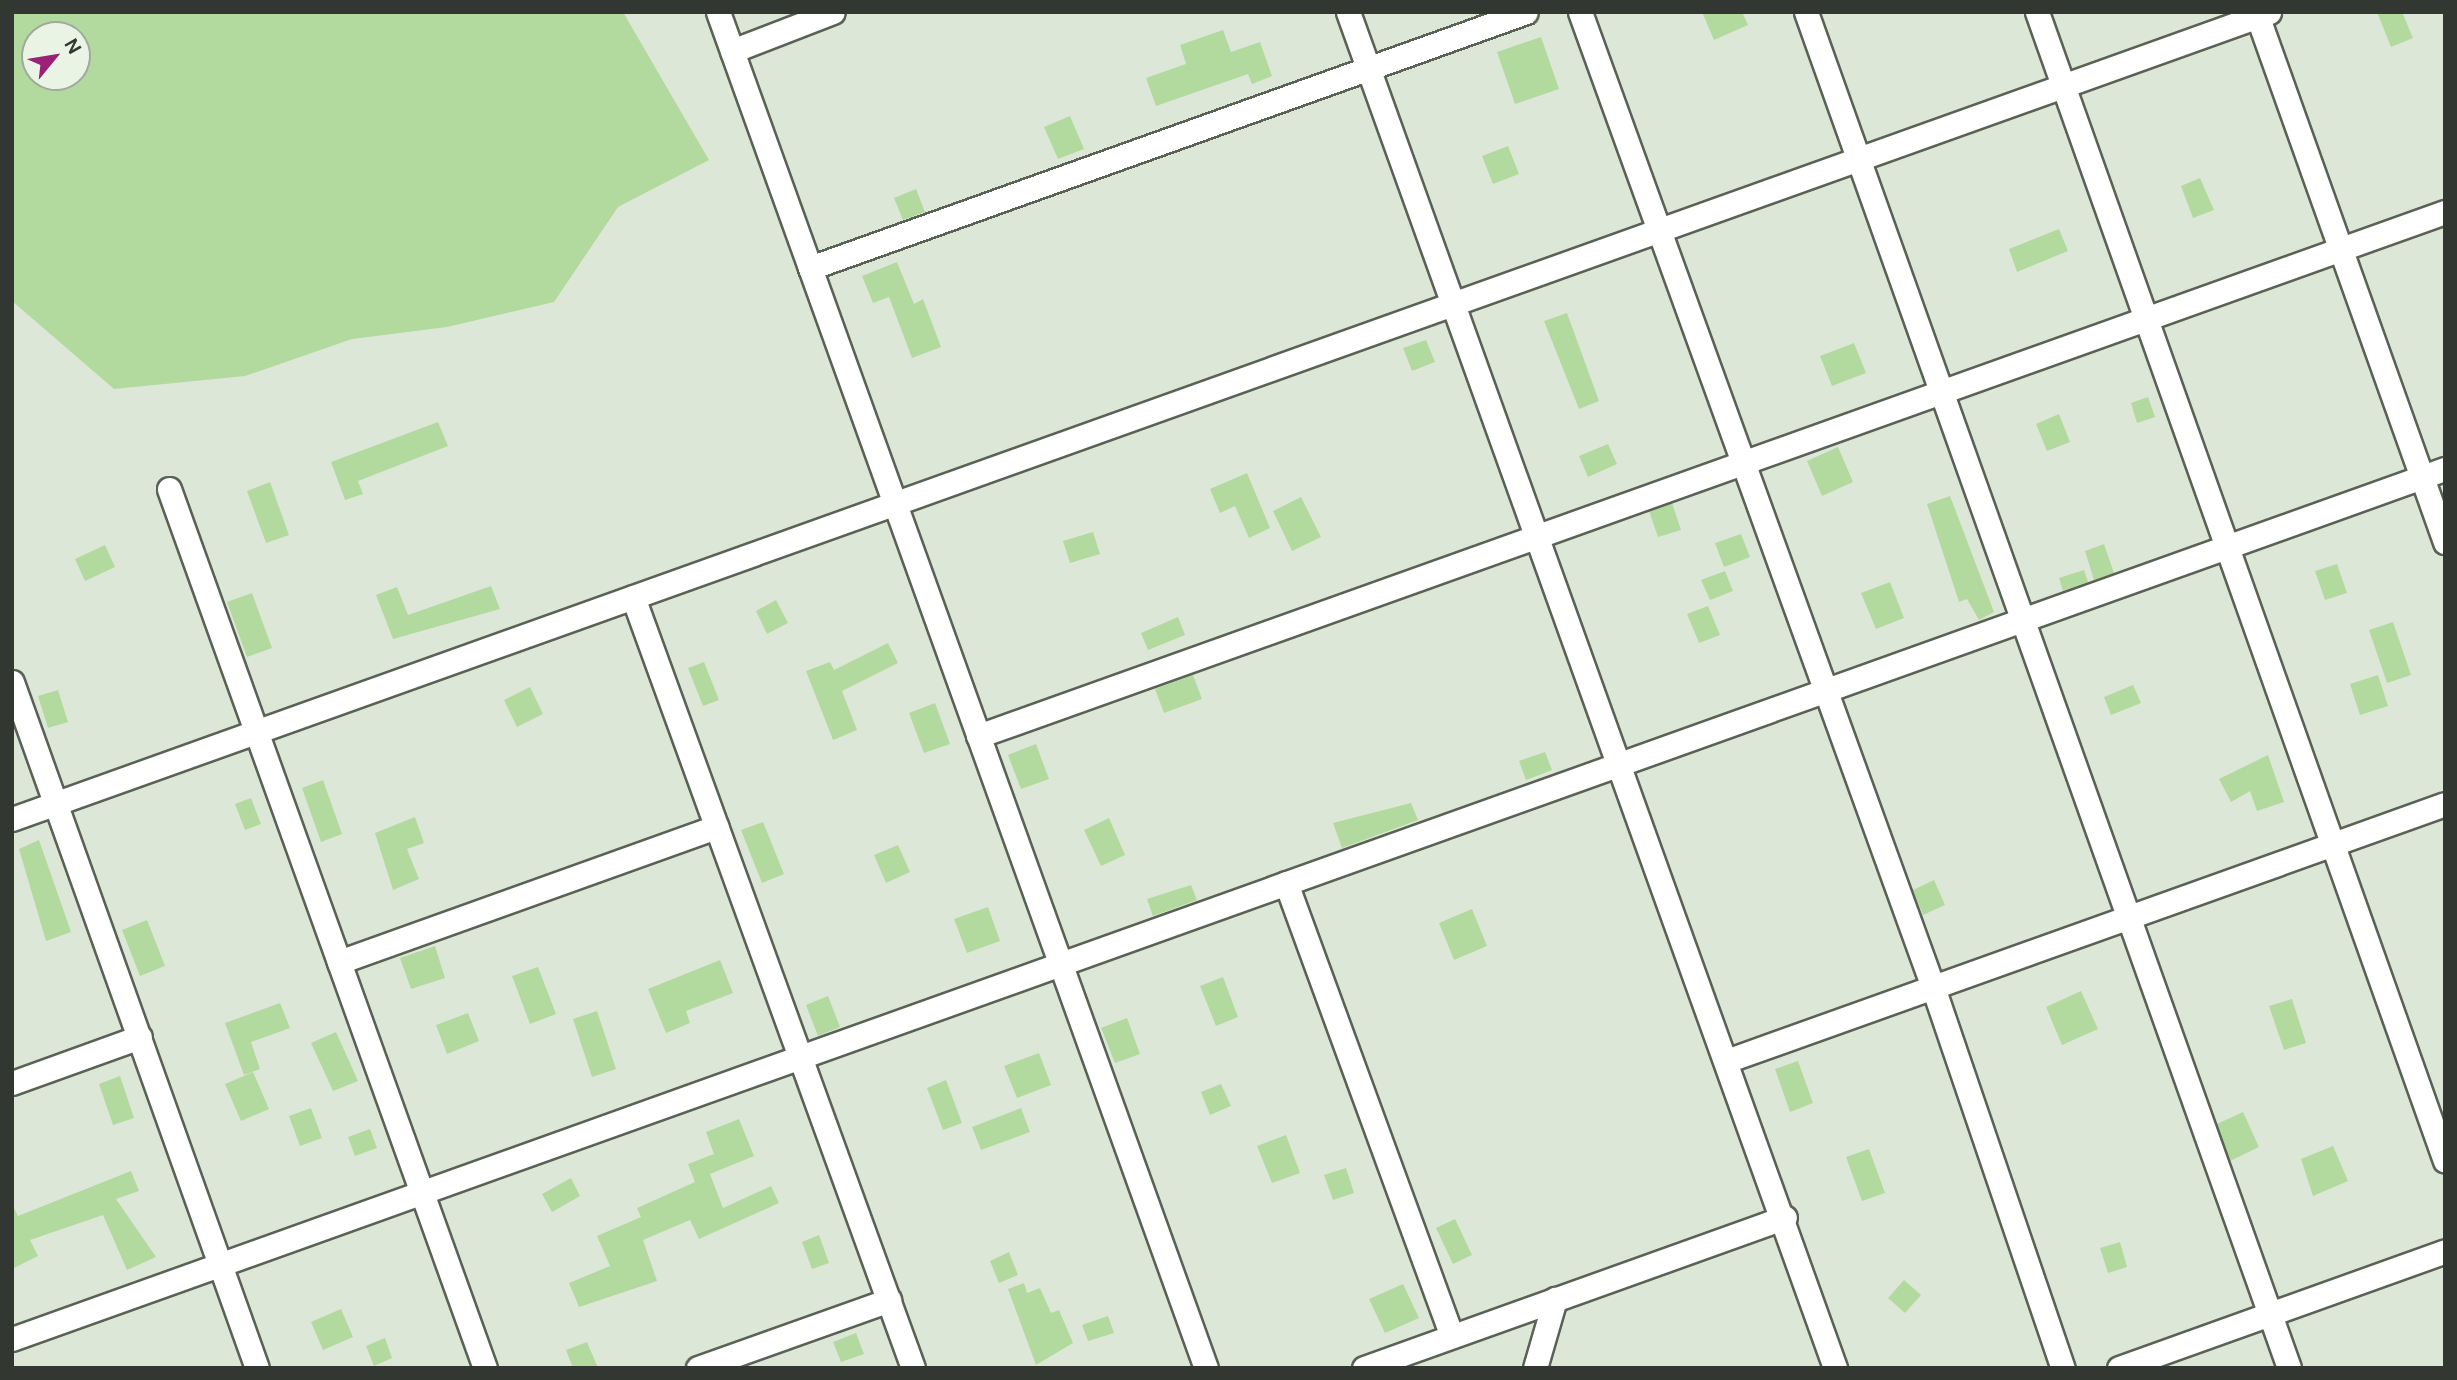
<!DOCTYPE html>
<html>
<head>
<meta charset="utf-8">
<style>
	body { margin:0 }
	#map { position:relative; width:2457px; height:1380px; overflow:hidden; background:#dde7d8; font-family:"DM Sans",sans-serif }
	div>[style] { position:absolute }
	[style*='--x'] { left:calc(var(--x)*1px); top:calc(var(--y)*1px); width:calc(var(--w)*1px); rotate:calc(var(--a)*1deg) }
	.building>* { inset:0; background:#b2da9e }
	.roads { filter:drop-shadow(2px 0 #596255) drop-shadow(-2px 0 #596255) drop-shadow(0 2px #596255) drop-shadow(0 -2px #596255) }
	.street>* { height:23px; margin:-11.5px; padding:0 11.5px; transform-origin:11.5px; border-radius:11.5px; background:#fff }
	span { translate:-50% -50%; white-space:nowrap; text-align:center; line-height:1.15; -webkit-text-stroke:6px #eaf4e5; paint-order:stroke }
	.frame { position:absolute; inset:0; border:14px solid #333731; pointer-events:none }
	.north { position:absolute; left:21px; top:21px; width:70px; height:70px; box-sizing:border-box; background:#eaf4e5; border:2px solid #a1a89d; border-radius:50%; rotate:60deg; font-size:19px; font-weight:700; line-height:28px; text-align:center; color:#333731 }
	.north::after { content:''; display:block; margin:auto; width:24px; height:32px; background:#9d2077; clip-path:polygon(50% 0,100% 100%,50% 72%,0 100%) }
</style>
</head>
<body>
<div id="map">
	<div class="building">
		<div style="clip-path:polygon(evenodd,12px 12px,623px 12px,709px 160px,618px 207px,554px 302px,447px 327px,352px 339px,245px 376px,114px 389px,12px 301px,12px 12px,35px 35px,77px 35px,77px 77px,35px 77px,35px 35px)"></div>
		<div style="clip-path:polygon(1702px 12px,1742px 12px,1748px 25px,1714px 40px)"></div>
		<div style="clip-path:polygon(2377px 12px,2402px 12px,2413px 38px,2391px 47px)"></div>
		<div style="clip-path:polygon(1223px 30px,1231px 52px,1260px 42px,1272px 76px,1252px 84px,1248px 74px,1156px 106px,1146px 78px,1186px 64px,1180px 45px)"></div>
		<div style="clip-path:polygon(1541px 37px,1559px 89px,1515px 104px,1497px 52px)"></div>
		<div style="clip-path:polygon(1070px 116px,1084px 149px,1058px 159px,1044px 127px)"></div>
		<div style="clip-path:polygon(1508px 146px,1519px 174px,1493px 184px,1482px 156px)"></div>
		<div style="clip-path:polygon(2200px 178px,2214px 210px,2193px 218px,2181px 186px)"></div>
		<div style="clip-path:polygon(916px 189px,925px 212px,903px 220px,894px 198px)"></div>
		<div style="clip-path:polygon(2059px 229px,2068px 251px,2017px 272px,2009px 249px)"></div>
		<div style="clip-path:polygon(897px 262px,914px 304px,923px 299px,941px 347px,912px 358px,889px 297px,873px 303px,862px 276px)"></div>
		<div style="clip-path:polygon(1567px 313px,1599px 401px,1579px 409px,1544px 321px)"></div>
		<div style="clip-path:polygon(1426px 340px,1435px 362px,1412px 371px,1403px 348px)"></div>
		<div style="clip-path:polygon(1854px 343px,1866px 373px,1832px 386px,1820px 356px)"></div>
		<div style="clip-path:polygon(2148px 397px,2155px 417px,2137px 423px,2131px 403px)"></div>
		<div style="clip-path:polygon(2059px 414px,2070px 442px,2047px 451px,2036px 424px)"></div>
		<div style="clip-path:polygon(438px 422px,448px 446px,358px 481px,363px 494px,345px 500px,331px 462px)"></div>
		<div style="clip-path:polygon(1608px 444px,1617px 464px,1588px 477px,1579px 456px)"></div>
		<div style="clip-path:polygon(1838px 447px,1853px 482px,1822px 496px,1807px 461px)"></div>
		<div style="clip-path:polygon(1247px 473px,1270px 528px,1249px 538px,1235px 506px,1220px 513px,1210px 489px)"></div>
		<div style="clip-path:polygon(270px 482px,289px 535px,266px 543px,247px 491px)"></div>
		<div style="clip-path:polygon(1950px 496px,1994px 612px,1979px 620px,1967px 599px,1959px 602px,1927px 504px)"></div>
		<div style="clip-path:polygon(1301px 497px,1321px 537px,1292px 551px,1273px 511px)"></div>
		<div style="clip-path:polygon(1672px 503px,1681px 530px,1658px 537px,1649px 511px)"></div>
		<div style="clip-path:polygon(1093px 532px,1100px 554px,1070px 563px,1063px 541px)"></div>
		<div style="clip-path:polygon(1741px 534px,1750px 557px,1724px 567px,1715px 543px)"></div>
		<div style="clip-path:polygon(2104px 544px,2114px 573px,2094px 580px,2085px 551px)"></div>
		<div style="clip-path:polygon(105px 545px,115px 567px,85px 581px,75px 559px)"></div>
		<div style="clip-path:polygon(2337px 564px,2347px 593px,2325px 600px,2315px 571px)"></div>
		<div style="clip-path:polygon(2084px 570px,2088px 582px,2063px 591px,2059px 578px)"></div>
		<div style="clip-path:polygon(1725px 571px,1733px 591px,1710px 600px,1701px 580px)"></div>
		<div style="clip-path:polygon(1890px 582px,1904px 618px,1876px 629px,1861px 593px)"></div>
		<div style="clip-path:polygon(491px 586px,500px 609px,393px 639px,376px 595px,397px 587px,408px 615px)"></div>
		<div style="clip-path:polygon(252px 593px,272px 648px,247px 657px,227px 602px)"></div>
		<div style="clip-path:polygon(776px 600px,788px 623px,767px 634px,756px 611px)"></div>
		<div style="clip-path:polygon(1708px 606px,1720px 635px,1699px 643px,1687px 614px)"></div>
		<div style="clip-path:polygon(1178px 617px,1185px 635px,1148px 650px,1141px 633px)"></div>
		<div style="clip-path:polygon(2393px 622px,2411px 675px,2387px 683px,2369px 630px)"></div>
		<div style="clip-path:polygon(888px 643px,898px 663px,842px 691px,857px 730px,833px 740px,806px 671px,830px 662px,834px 670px)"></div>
		<div style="clip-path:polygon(704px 662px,719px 700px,703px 706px,688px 668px)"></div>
		<div style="clip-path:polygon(1193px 675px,1202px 699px,1164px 713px,1155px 689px)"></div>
		<div style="clip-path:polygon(2378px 675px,2388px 706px,2360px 715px,2350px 684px)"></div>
		<div style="clip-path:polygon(2133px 685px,2141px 703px,2111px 715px,2104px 697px)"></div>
		<div style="clip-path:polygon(530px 687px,543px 714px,517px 727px,504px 700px)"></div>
		<div style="clip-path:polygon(58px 690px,68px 722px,48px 728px,38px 696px)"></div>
		<div style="clip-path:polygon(935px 703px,950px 744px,924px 753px,909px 713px)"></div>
		<div style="clip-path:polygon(1036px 744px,1049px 779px,1021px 789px,1008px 755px)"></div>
		<div style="clip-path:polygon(1545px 752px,1552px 770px,1526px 780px,1519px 761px)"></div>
		<div style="clip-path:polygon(2268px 755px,2284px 802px,2257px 811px,2250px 791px,2231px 802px,2219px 779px)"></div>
		<div style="clip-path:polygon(323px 780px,342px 834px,321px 842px,302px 788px)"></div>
		<div style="clip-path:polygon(251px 798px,261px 824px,245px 830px,235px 804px)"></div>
		<div style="clip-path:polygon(1411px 803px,1418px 820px,1342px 848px,1333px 823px)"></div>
		<div style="clip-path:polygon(415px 817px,424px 843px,407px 849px,419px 879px,393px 890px,375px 833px)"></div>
		<div style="clip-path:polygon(1109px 818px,1125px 855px,1101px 866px,1084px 830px)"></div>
		<div style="clip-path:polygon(763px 822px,784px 874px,762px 883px,741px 830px)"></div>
		<div style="clip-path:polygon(39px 840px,71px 932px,46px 941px,19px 849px)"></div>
		<div style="clip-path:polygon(898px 845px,910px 872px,886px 883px,874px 855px)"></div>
		<div style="clip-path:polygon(1934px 880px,1945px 905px,1923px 915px,1913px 890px)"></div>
		<div style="clip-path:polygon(1191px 885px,1197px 900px,1153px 916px,1147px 899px)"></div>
		<div style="clip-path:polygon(988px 907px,1000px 941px,967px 953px,954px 919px)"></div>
		<div style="clip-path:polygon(1472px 909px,1487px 946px,1454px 960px,1439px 923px)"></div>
		<div style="clip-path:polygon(147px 920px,165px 966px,140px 976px,122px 930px)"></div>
		<div style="clip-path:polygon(435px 946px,445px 978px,411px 989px,400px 958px)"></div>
		<div style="clip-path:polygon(720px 960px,733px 993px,686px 1011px,690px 1023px,666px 1033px,648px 989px)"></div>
		<div style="clip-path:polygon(538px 967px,556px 1014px,530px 1024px,512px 976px)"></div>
		<div style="clip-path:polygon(1223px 977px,1238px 1017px,1216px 1026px,1200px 986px)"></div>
		<div style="clip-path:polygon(2081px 991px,2098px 1029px,2062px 1045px,2046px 1007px)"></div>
		<div style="clip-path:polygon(828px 996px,840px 1027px,818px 1036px,806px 1005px)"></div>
		<div style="clip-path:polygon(2292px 999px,2306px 1043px,2284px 1050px,2269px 1006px)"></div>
		<div style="clip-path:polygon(280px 1003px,290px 1028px,251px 1042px,260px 1069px,244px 1075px,225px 1023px)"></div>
		<div style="clip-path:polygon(597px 1011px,616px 1069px,592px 1077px,573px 1019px)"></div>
		<div style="clip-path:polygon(468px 1013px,479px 1041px,447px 1054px,436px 1025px)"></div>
		<div style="clip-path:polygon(1127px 1018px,1140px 1054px,1115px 1063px,1101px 1028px)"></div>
		<div style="clip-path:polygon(336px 1032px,358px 1081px,333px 1091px,311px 1043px)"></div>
		<div style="clip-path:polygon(1039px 1053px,1051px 1085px,1017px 1098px,1004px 1066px)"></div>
		<div style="clip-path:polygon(1798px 1061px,1813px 1103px,1790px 1112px,1775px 1069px)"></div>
		<div style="clip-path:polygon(253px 1072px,269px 1109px,241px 1121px,225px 1084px)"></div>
		<div style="clip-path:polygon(120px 1076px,134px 1118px,113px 1125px,99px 1084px)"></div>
		<div style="clip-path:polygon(946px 1080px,962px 1123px,943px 1130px,927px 1088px)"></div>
		<div style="clip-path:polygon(1221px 1084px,1231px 1106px,1210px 1115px,1201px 1092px)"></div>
		<div style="clip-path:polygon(311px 1108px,322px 1138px,300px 1146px,289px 1116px)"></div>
		<div style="clip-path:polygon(1021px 1108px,1030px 1132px,981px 1150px,972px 1127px)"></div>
		<div style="clip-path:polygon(2243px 1112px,2259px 1147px,2230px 1161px,2217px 1124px)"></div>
		<div style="clip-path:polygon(739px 1119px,754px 1156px,710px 1174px,723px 1208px,771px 1186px,779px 1203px,699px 1239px,690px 1220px,643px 1240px,657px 1281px,579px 1307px,569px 1283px,610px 1266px,597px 1236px,641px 1217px,637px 1208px,695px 1182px,688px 1164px,714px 1154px,706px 1132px)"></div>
		<div style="clip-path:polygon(370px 1129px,377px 1148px,355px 1156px,348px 1137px)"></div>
		<div style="clip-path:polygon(1286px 1135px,1300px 1173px,1272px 1183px,1257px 1146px)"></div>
		<div style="clip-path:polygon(2333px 1146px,2348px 1181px,2313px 1196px,2301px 1159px)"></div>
		<div style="clip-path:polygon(1869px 1149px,1885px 1193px,1862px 1201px,1846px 1157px)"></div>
		<div style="clip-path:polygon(1346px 1168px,1354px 1193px,1333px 1200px,1324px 1175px)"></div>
		<div style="clip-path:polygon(131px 1171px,139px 1191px,116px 1199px,156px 1257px,127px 1270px,103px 1215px,30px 1240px,38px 1256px,12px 1269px,12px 1204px,18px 1216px)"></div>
		<div style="clip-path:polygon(571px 1178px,580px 1196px,552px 1212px,542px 1194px)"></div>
		<div style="clip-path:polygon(1455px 1219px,1472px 1255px,1453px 1264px,1436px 1228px)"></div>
		<div style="clip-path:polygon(819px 1235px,829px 1263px,812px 1269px,802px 1242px)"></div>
		<div style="clip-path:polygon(2120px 1242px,2127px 1267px,2108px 1273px,2100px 1248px)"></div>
		<div style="clip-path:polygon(1009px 1252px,1018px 1275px,999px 1283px,990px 1261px)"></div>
		<div style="clip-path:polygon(1904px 1280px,1921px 1295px,1905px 1313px,1888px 1298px)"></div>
		<div style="clip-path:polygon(1024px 1283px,1027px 1293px,1040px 1288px,1051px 1313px,1059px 1310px,1073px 1343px,1036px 1365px,1008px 1289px)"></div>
		<div style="clip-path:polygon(1403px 1284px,1419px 1318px,1385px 1333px,1369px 1299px)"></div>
		<div style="clip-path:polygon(341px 1309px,353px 1337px,323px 1350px,311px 1322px)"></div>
		<div style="clip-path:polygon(1108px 1316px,1114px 1333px,1088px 1341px,1082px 1325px)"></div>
		<div style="clip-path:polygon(856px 1333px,864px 1354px,841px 1362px,833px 1342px)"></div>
		<div style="clip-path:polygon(385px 1338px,392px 1358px,374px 1366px,366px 1346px)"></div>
		<div style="clip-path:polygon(587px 1342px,598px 1368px,573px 1368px,566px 1350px)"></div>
	</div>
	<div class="roads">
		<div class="street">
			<div style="--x:718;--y:12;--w:1441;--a:70.21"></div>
			<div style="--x:1348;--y:12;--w:1441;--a:70.24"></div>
			<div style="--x:1580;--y:12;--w:1037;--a:70.1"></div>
			<div style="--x:1933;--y:987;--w:403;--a:71.2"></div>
			<div style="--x:1806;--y:12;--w:1439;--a:70.39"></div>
			<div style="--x:2037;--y:12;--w:1219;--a:70.45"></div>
			<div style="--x:2256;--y:12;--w:563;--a:70.37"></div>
			<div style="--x:732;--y:51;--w:108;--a:-21.1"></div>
			<div style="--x:810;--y:268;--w:760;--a:-19.67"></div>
			<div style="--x:169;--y:489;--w:934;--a:70.23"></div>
			<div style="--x:633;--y:597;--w:820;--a:70.04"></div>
			<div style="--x:12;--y:682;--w:728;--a:70.35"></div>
			<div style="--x:978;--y:736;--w:1558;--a:-19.66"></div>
			<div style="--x:12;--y:819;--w:2397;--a:-19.67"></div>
			<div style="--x:1286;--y:883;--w:482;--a:69.9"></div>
			<div style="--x:339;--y:962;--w:401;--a:-19.7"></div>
			<div style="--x:1729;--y:1060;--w:760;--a:-19.67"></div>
			<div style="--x:12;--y:1083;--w:136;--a:-19.8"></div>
			<div style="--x:12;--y:1339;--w:2584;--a:-19.68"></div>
			<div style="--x:698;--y:1368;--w:203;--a:-19.6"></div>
			<div style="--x:1364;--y:1368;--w:447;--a:-19.7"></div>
			<div style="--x:1535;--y:1368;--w:72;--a:-73.8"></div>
			<div style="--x:2119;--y:1368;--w:346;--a:-19.7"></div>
		</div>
	</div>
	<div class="frame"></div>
	<div class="north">N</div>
</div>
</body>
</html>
